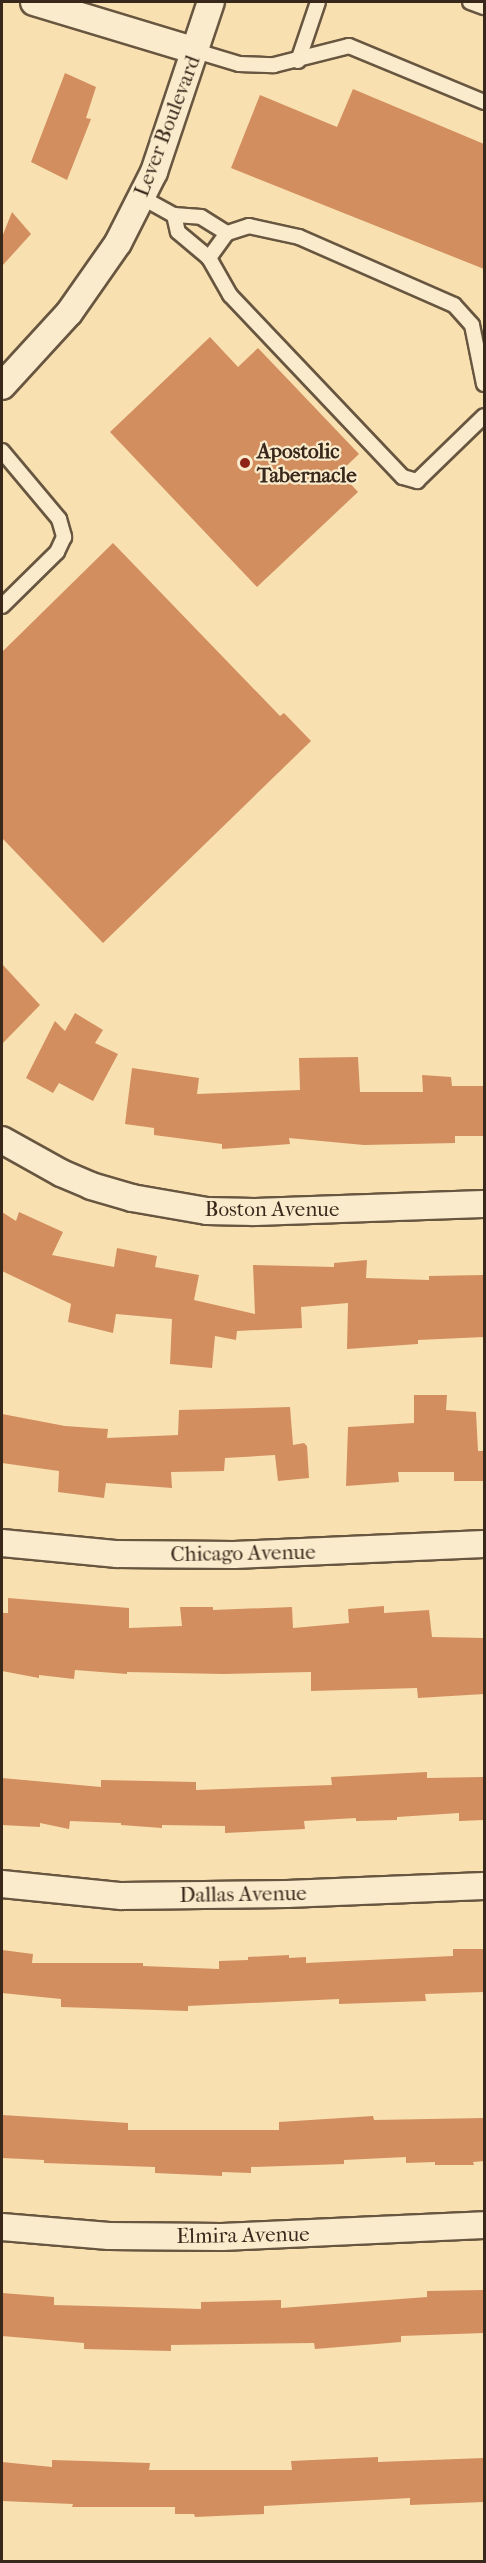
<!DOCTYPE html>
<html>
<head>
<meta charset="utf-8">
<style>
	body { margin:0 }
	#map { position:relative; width:486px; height:2563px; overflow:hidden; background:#f8e0b0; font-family:"IM FELL French Canon",serif }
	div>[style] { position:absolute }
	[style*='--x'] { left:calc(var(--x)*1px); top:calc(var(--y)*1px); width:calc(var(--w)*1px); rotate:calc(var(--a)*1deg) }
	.building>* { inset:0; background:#d38e5f }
	.roads { filter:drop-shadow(2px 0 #685640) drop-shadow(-2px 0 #685640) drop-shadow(0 2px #685640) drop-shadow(0 -2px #685640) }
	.lane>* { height:14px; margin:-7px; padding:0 7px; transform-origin:7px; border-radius:7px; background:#faebcc }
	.street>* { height:26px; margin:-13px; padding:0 13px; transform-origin:13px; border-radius:13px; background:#faebcc }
	.dots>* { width:16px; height:16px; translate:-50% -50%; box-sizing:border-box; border:3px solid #faebcc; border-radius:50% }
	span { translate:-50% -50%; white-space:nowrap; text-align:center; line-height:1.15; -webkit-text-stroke:4.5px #faebcc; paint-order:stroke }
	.street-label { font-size:21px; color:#38281b }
	.poi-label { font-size:21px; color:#38281b; font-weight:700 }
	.left { translate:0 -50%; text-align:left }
	.frame { position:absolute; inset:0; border:3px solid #38281b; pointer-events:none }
</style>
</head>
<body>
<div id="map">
	<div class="building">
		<div style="clip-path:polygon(65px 73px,96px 87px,86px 118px,91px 119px,67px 180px,31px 162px)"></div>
		<div style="clip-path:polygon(353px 89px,484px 144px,484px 269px,231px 168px,260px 95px,337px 127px)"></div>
		<div style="clip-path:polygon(12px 212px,31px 234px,2px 266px,2px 237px)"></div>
		<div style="clip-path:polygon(210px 337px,238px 367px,258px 348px,359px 454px,340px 472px,358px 492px,257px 587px,110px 432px)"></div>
		<div style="clip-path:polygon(113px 543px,280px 716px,284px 713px,311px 741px,103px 943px,2px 838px,2px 652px)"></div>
		<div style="clip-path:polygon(2px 964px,40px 1005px,2px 1044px)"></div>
		<div style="clip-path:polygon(75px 1013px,103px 1030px,95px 1043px,118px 1054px,93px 1101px,59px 1083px,53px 1093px,26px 1078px,55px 1021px,65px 1031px)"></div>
		<div style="clip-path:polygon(358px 1057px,360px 1092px,423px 1092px,422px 1075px,451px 1077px,452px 1086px,484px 1086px,484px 1136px,455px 1136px,455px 1143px,364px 1145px,289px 1138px,290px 1144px,222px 1149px,222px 1144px,154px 1135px,154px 1128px,125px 1124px,132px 1068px,199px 1078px,197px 1094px,300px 1090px,299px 1058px)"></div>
		<div style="clip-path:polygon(2px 1212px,16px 1221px,19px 1212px,63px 1232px,52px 1255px,114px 1267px,117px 1248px,157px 1256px,155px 1267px,199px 1275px,194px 1300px,255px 1314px,253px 1265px,334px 1267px,334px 1263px,367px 1260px,366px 1278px,429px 1280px,429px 1276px,484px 1275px,484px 1337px,418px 1340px,418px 1344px,347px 1349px,348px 1303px,301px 1307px,302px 1328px,237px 1331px,236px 1340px,215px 1336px,212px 1368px,170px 1364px,172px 1319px,116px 1314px,113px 1333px,68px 1322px,71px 1304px,2px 1271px)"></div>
		<div style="clip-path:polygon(414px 1395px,447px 1395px,446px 1410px,476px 1412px,478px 1451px,484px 1451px,484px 1481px,454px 1481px,454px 1472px,398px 1472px,399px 1482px,346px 1486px,348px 1427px,414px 1423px)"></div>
		<div style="clip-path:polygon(290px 1407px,293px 1445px,304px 1443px,307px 1446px,309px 1478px,278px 1481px,275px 1455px,225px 1458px,224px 1471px,171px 1472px,172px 1488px,106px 1483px,104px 1498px,58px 1492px,59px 1471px,2px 1463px,2px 1414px,65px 1426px,108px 1429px,107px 1438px,178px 1435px,179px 1410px)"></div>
		<div style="clip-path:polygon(8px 1598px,129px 1608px,129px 1628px,182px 1626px,180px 1607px,213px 1607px,213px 1610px,292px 1607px,293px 1628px,349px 1623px,348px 1609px,384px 1606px,384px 1613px,429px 1610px,432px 1637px,484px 1638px,484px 1694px,418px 1698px,417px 1688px,311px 1691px,311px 1672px,223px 1674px,127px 1672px,127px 1674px,75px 1670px,74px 1679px,39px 1675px,39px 1678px,2px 1671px,2px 1613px,8px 1613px)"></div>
		<div style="clip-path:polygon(427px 1772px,427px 1778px,484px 1777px,484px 1820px,459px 1821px,459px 1813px,397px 1817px,397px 1820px,356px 1821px,356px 1818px,304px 1821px,305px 1829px,225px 1833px,225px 1826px,162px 1825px,162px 1828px,121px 1825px,121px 1823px,70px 1821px,69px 1829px,40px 1823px,40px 1827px,2px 1825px,2px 1778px,101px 1787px,101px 1780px,196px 1782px,196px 1790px,332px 1785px,331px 1777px)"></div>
		<div style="clip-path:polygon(453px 1949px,484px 1949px,484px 1992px,425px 1994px,426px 2001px,339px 2004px,339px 1999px,188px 2006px,188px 2011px,61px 2007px,61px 1999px,2px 1993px,2px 1950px,33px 1954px,32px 1963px,143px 1963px,143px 1966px,219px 1969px,219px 1961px,248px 1960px,248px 1957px,289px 1955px,289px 1958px,306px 1957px,306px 1963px,453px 1956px)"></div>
		<div style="clip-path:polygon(2px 2115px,128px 2123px,128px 2130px,279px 2130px,279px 2122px,373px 2116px,374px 2120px,484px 2118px,484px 2161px,473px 2162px,474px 2165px,435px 2165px,435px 2162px,406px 2163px,406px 2157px,344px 2160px,344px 2164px,251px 2167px,251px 2173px,222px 2172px,222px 2176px,155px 2173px,155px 2167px,44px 2163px,44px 2160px,2px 2158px)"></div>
		<div style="clip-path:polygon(484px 2290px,484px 2333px,401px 2336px,401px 2342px,315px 2349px,314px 2343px,171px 2345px,171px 2351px,84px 2349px,84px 2343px,2px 2336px,2px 2293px,54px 2297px,54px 2305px,201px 2309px,201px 2302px,281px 2300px,281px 2308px,427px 2297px,427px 2291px)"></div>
		<div style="clip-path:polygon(378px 2457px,378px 2462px,484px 2458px,484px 2502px,410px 2505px,410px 2498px,264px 2506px,264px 2514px,195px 2517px,194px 2514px,175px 2514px,175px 2507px,72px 2507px,73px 2504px,2px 2501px,2px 2462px,52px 2467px,52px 2460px,150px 2463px,149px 2470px,292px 2470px,291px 2461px)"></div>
	</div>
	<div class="roads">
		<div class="lane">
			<div style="--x:470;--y:2;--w:15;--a:20"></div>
			<div style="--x:196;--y:51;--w:45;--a:16.8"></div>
			<div style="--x:239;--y:64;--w:35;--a:2"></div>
			<div style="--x:274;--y:65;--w:77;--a:-14.2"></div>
			<div style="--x:349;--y:46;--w:146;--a:22.5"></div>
			<div style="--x:298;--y:61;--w:62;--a:-71.3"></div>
			<div style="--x:141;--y:197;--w:38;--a:29"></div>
			<div style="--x:174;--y:215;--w:27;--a:4"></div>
			<div style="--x:201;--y:217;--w:31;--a:32"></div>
			<div style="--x:174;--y:215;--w:17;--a:77"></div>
			<div style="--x:178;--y:232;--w:40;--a:40"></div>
			<div style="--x:484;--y:384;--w:60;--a:-101.5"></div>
			<div style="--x:472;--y:325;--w:27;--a:-132"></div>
			<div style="--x:454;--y:305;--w:169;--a:-156.3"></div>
			<div style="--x:299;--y:237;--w:51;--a:-167.6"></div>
			<div style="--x:249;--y:226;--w:23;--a:162"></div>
			<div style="--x:227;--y:233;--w:31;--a:126"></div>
			<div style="--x:209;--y:258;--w:43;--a:60.4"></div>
			<div style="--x:230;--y:295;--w:251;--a:46.5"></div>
			<div style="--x:403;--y:477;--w:15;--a:16"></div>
			<div style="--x:417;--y:481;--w:93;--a:-44.1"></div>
			<div style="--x:2;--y:451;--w:89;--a:50"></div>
			<div style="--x:59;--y:519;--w:19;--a:74"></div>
			<div style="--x:64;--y:537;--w:17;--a:115"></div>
			<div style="--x:57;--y:552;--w:77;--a:135.5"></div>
		</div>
		<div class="street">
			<div style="--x:34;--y:2;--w:169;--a:16.8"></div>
			<div style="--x:2;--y:386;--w:99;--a:-47.5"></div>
			<div style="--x:69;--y:313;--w:85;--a:-55"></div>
			<div style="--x:118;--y:243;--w:80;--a:-63.1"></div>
			<div style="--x:154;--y:172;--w:179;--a:-71.5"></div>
			<div style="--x:2;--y:1140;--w:68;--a:29.2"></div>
			<div style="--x:61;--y:1173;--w:33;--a:23"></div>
			<div style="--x:91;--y:1186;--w:43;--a:16.3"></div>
			<div style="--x:132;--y:1198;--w:76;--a:9.8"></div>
			<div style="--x:207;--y:1211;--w:47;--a:1.2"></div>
			<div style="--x:254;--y:1212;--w:230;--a:-2"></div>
			<div style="--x:2;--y:1543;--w:116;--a:5.5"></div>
			<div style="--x:117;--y:1554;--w:117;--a:0.5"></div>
			<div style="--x:234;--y:1555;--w:250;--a:-2.5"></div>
			<div style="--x:2;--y:1884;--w:120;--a:5.8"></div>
			<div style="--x:121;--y:1896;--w:166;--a:-0.7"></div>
			<div style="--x:287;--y:1894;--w:197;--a:-2.3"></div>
			<div style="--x:2;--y:2227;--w:107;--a:4.8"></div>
			<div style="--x:109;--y:2236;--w:113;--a:0.5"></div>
			<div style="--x:222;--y:2237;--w:262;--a:-2.6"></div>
		</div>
	</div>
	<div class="dots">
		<div style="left:245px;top:463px;background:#8f2418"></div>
	</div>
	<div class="street-label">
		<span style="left:167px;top:126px;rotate:-69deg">Lever Boulevard</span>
		<span style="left:272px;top:1209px">Boston Avenue</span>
		<span style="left:243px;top:1553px;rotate:-1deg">Chicago Avenue</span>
		<span style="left:243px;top:1894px;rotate:-1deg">Dallas Avenue</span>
		<span style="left:243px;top:2235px;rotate:-1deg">Elmira Avenue</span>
	</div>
	<div class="poi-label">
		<span class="left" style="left:257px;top:463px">Apostolic<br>Tabernacle</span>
	</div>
	<div class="frame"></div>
</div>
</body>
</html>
